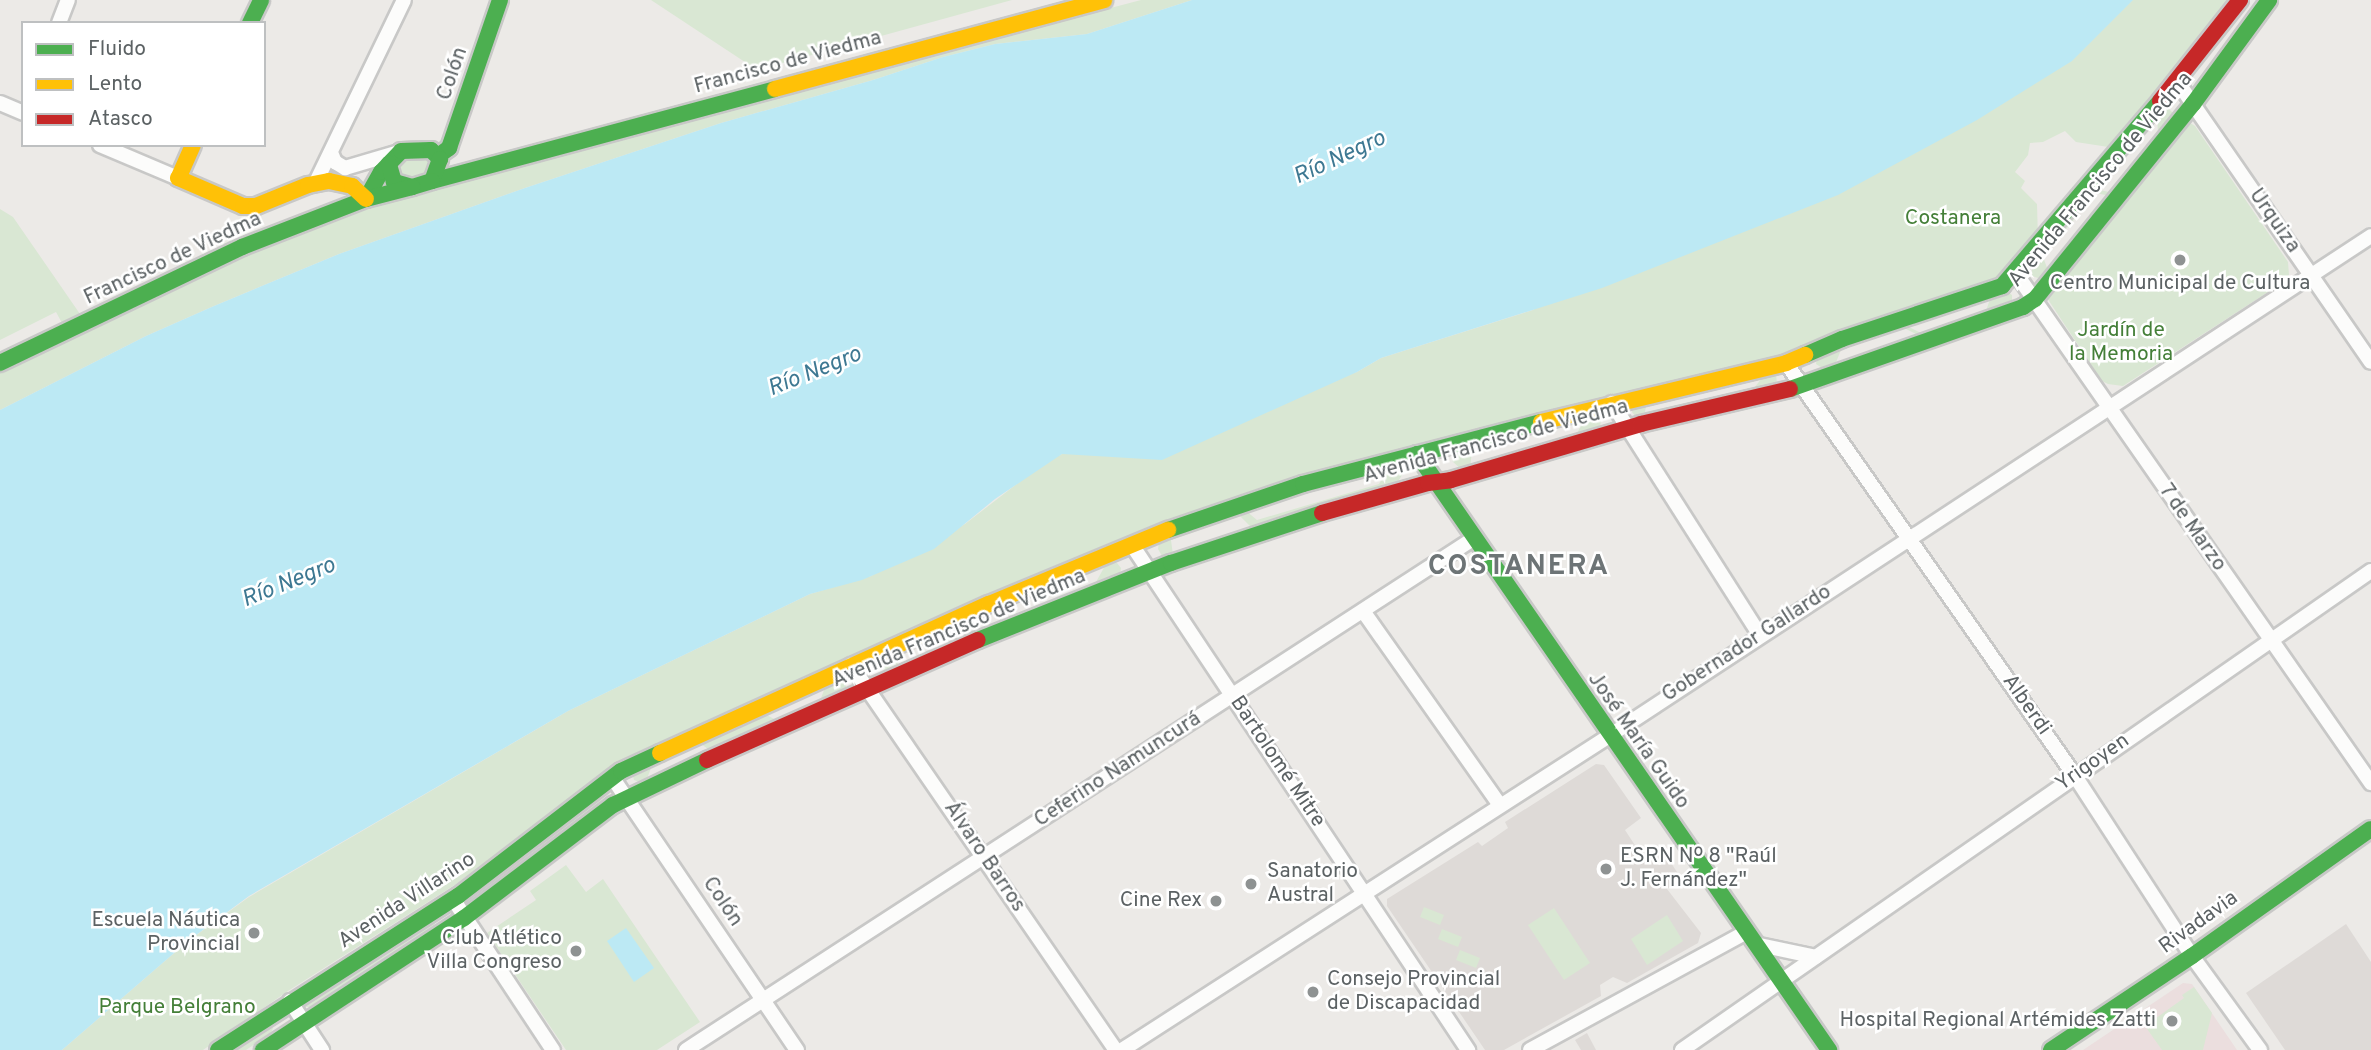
<!DOCTYPE html>
<html>
<head>
<meta charset="utf-8">
<style>
	body { margin:0 }
	#map { position:relative; width:2371px; height:1050px; overflow:hidden; background:#eceae7; font-family:Overpass,sans-serif }
	div>[style] { position:absolute }
	[style*='--x'] { left:calc(var(--x)*1px); top:calc(var(--y)*1px); width:calc(var(--w)*1px); rotate:calc(var(--a)*1deg) }
	.education>* { inset:0; background:#dedad7 }
	.medical>* { inset:0; background:#ebdede }
	.green>* { inset:0; background:#d9e7d3 }
	.water>* { inset:0; background:#bce9f4 }
	.roads { filter:drop-shadow(2px 0 #c8c8c7) drop-shadow(-2px 0 #c8c8c7) drop-shadow(0 2px #c8c8c7) drop-shadow(0 -2px #c8c8c7) }
	.street>* { height:14px; margin:-7px; padding:0 7px; transform-origin:7px; border-radius:7px; background:#fcfcfb }
	.fast>* { height:16px; margin:-8px; padding:0 8px; transform-origin:8px; border-radius:8px; background:#4caf50 }
	.slow>* { height:16px; margin:-8px; padding:0 8px; transform-origin:8px; border-radius:8px; background:#ffc107 }
	.jam>* { height:16px; margin:-8px; padding:0 8px; transform-origin:8px; border-radius:8px; background:#c62828 }
	.dots>* { width:19px; height:19px; translate:-50% -50%; box-sizing:border-box; border:4px solid #fff; border-radius:50% }
	span { translate:-50% -50%; white-space:nowrap; text-align:center; line-height:1.15; -webkit-text-stroke:5px #fff; paint-order:stroke }
	.street-label { font-size:21px; color:#5c6264 }
	.park-label { font-size:21px; color:#447f38 }
	.poi-label { font-size:21px; color:#5c6264 }
	.left { translate:0 -50%; text-align:left }
	.right { translate:-100% -50%; text-align:right }
	.water-label { font-size:23px; color:#3d7892; font-style:italic }
	.district-label { font-size:28px; color:#6d7476; font-weight:700; letter-spacing:2px }
	.legend { position:absolute; left:21px; top:21px; width:245px; height:126px; box-sizing:border-box; background:#fff; border:2px solid #bec0c1; margin:0; padding:9px 12px; list-style:none; font-size:21px; color:#5c6264 }
	.legend li { display:flex; align-items:center; gap:14px; height:35px }
	.legend b { width:35px; border:2px solid #bec0c1 }
</style>
</head>
<body>
<div id="map">
	<div class="education">
		<div style="clip-path:polygon(1596px 764px,1604px 765px,1641px 818px,1625px 830px,1644px 859px,1661px 848px,1681px 878px,1667px 889px,1701px 933px,1698px 943px,1627px 983px,1613px 977px,1600px 985px,1601px 996px,1504px 1050px,1485px 1050px,1387px 906px,1387px 899px,1478px 842px,1482px 846px,1508px 828px,1505px 822px)"></div>
		<div style="clip-path:polygon(2346px 924px,2371px 962px,2371px 1050px,2285px 1050px,2246px 993px)"></div>
		<div style="clip-path:polygon(1587px 1033px,1596px 1050px,1581px 1050px,1575px 1040px)"></div>
	</div>
	<div class="medical">
		<div style="clip-path:polygon(2183px 983px,2192px 984px,2237px 1050px,2083px 1050px)"></div>
	</div>
	<div class="green">
		<div style="clip-path:polygon(651px 0,1012px 0,757px 70px)"></div>
		<div style="clip-path:polygon(1141px 0,1192px 0,1087px 34px,995px 44px,943px 57px,873px 80px,721px 123px,525px 188px,339px 254px,214px 306px,146px 336px,0 410px,0 372px,110px 317px,249px 253px,332px 221px,415px 192px)"></div>
		<div style="clip-path:polygon(2095px 0,2234px 0,2115px 148px,2076px 142px,2065px 131px,2043px 142px,2030px 143px,2028px 155px,2015px 172px,2025px 181px,2021px 188px,2037px 204px,2038px 239px,2001px 281px,1784px 356px,1301px 478px,622px 760px,456px 884px,288px 991px,203px 1050px,62px 1050px,188px 941px,249px 897px,568px 711px,810px 594px,871px 576px,965px 524px,1044px 463px,1062px 454px,1357px 372px,1381px 358px,1533px 310px,1592px 262px)"></div>
		<div style="clip-path:polygon(2167px 107px,2174px 114px,2110px 196px,2096px 193px,2043px 257px,2049px 273px,2044px 280px,2032px 276px,2032px 263px,2095px 189px,2109px 192px,2158px 134px,2157px 114px)"></div>
		<div style="clip-path:polygon(2187px 121px,2195px 126px,2288px 262px,2289px 275px,2285px 281px,2123px 386px,2108px 384px,2102px 381px,2047px 298px)"></div>
		<div style="clip-path:polygon(420px 154px,432px 163px,424px 176px,401px 178px,397px 163px)"></div>
		<div style="clip-path:polygon(0 209px,13px 217px,80px 314px,62px 323px,56px 312px,0 340px)"></div>
		<div style="clip-path:polygon(2008px 292px,2012px 295px,2012px 302px,1920px 336px,1904px 328px,1841px 350px,1834px 367px,1827px 371px,1816px 364px,1817px 358px,1903px 324px,1921px 333px,1986px 311px,1991px 296px)"></div>
		<div style="clip-path:polygon(1766px 373px,1776px 374px,1777px 384px,1635px 416px,1632px 412px,1633px 406px,1647px 400px,1645px 412px,1754px 388px)"></div>
		<div style="clip-path:polygon(1598px 415px,1601px 420px,1600px 428px,1574px 439px,1584px 420px,1472px 451px,1470px 468px,1462px 470px,1452px 461px,1458px 450px)"></div>
		<div style="clip-path:polygon(1389px 466px,1401px 467px,1404px 472px,1397px 483px,1252px 528px,1240px 516px,1171px 540px,1173px 555px,1162px 556px,1158px 549px,1159px 542px,1245px 510px,1257px 520px,1379px 484px)"></div>
		<div style="clip-path:polygon(1117px 563px,1121px 568px,1120px 574px,1004px 623px,993px 613px,902px 652px,896px 669px,885px 671px,881px 666px,881px 661px,994px 609px,1006px 619px,1096px 582px,1106px 564px)"></div>
		<div style="clip-path:polygon(841px 678px,846px 682px,846px 689px,711px 751px,701px 744px,651px 768px,645px 784px,634px 780px,633px 776px,761px 712px,776px 720px,820px 701px,827px 682px)"></div>
		<div style="clip-path:polygon(600px 798px,602px 802px,468px 901px,468px 899px)"></div>
		<div style="clip-path:polygon(566px 865px,586px 892px,603px 879px,700px 1022px,657px 1050px,566px 1050px,487px 933px,536px 900px,530px 891px)"></div>
		<div style="clip-path:polygon(1424px 907px,1444px 915px,1440px 925px,1420px 917px)"></div>
		<div style="clip-path:polygon(1554px 908px,1590px 963px,1564px 980px,1528px 925px)"></div>
		<div style="clip-path:polygon(1667px 915px,1683px 941px,1647px 965px,1631px 939px)"></div>
		<div style="clip-path:polygon(434px 921px,435px 927px,310px 1007px,305px 1007px,306px 1002px)"></div>
		<div style="clip-path:polygon(1442px 929px,1462px 937px,1458px 947px,1438px 939px)"></div>
		<div style="clip-path:polygon(1460px 950px,1480px 958px,1476px 968px,1456px 960px)"></div>
		<div style="clip-path:polygon(1478px 971px,1498px 979px,1495px 989px,1474px 981px)"></div>
		<div style="clip-path:polygon(2194px 987px,2212px 1013px,2203px 1050px,2162px 1050px,2145px 1026px,2184px 998px,2182px 995px)"></div>
		<div style="clip-path:polygon(268px 1028px,273px 1028px,271px 1033px,246px 1050px,235px 1050px)"></div>
	</div>
	<div class="water">
		<div style="clip-path:polygon(1192px 0,2133px 0,2072px 61px,1977px 120px,1838px 195px,1602px 288px,1381px 358px,1357px 372px,1162px 460px,1062px 454px,995px 499px,934px 549px,862px 580px,810px 594px,568px 711px,249px 896px,188px 941px,62px 1050px,0 1050px,0 410px,146px 336px,214px 306px,339px 254px,525px 188px,721px 123px,873px 80px,943px 57px,995px 44px,1087px 34px)"></div>
		<div style="clip-path:polygon(626px 928px,654px 968px,634px 982px,607px 941px)"></div>
	</div>
	<div class="roads">
		<div class="street">
			<div style="--x:59;--y:23;--w:25;--a:-69"></div>
			<div style="--x:2177;--y:81;--w:341;--a:55.4"></div>
			<div style="--x:0;--y:103;--w:25;--a:23"></div>
			<div style="--x:100;--y:145;--w:85;--a:22.9"></div>
			<div style="--x:332;--y:155;--w:8;--a:67"></div>
			<div style="--x:335;--y:162;--w:12;--a:31"></div>
			<div style="--x:345;--y:168;--w:53;--a:-16.4"></div>
			<div style="--x:316;--y:182;--w:202;--a:-64.2"></div>
			<div style="--x:2015;--y:272;--w:623;--a:55.14"></div>
			<div style="--x:1786;--y:363;--w:504;--a:55.02"></div>
			<div style="--x:2075;--y:776;--w:215;--a:57"></div>
			<div style="--x:2192;--y:956;--w:116;--a:54.1"></div>
			<div style="--x:1612;--y:403;--w:275;--a:57.5"></div>
			<div style="--x:1132;--y:545;--w:607;--a:56.36"></div>
			<div style="--x:1363;--y:611;--w:237;--a:54.8"></div>
			<div style="--x:851;--y:665;--w:467;--a:55.5"></div>
			<div style="--x:612;--y:777;--w:330;--a:55.9"></div>
			<div style="--x:453;--y:899;--w:181;--a:56.5"></div>
			<div style="--x:1755;--y:944;--w:62;--a:12"></div>
			<div style="--x:290;--y:1001;--w:59;--a:56.9"></div>
			<div style="--x:686;--y:1050;--w:938;--a:-33"></div>
			<div style="--x:1122;--y:1050;--w:579;--a:-32.81"></div>
			<div style="--x:1609;--y:736;--w:911;--a:-33.27"></div>
			<div style="--x:1530;--y:1050;--w:246;--a:-28.6"></div>
			<div style="--x:1682;--y:1050;--w:839;--a:-34.81"></div>
		</div>
		<div class="fast">
			<div style="--x:250;--y:23;--w:25;--a:-64"></div>
			<div style="--x:438;--y:156;--w:14;--a:-36"></div>
			<div style="--x:449;--y:148;--w:157;--a:-71"></div>
			<div style="--x:432;--y:181;--w:355;--a:-15"></div>
			<div style="--x:366;--y:199;--w:31;--a:-61"></div>
			<div style="--x:381;--y:172;--w:29;--a:-46"></div>
			<div style="--x:401;--y:151;--w:30;--a:-2"></div>
			<div style="--x:431;--y:150;--w:13;--a:45"></div>
			<div style="--x:440;--y:159;--w:23;--a:110"></div>
			<div style="--x:432;--y:181;--w:21;--a:163"></div>
			<div style="--x:412;--y:187;--w:19;--a:-164"></div>
			<div style="--x:394;--y:182;--w:19;--a:-106"></div>
			<div style="--x:1805;--y:355;--w:40;--a:-23.4"></div>
			<div style="--x:1842;--y:339;--w:169;--a:-18.3"></div>
			<div style="--x:2002;--y:286;--w:243;--a:-49.5"></div>
			<div style="--x:0;--y:363;--w:268;--a:-25.6"></div>
			<div style="--x:242;--y:247;--w:133;--a:-21.2"></div>
			<div style="--x:366;--y:199;--w:48;--a:-14.6"></div>
			<div style="--x:1790;--y:389;--w:247;--a:-19.4"></div>
			<div style="--x:2023;--y:307;--w:14;--a:-34"></div>
			<div style="--x:2035;--y:299;--w:251;--a:-51"></div>
			<div style="--x:2193;--y:104;--w:129;--a:-53.8"></div>
			<div style="--x:1417;--y:454;--w:725;--a:55.34"></div>
			<div style="--x:1168;--y:530;--w:143;--a:-18.8"></div>
			<div style="--x:1303;--y:484;--w:246;--a:-14.6"></div>
			<div style="--x:978;--y:640;--w:208;--a:-21.8"></div>
			<div style="--x:1171;--y:563;--w:159;--a:-18.3"></div>
			<div style="--x:218;--y:1050;--w:285;--a:-32.7"></div>
			<div style="--x:458;--y:896;--w:205;--a:-37.5"></div>
			<div style="--x:621;--y:771;--w:43;--a:-24.8"></div>
			<div style="--x:263;--y:1050;--w:240;--a:-33.3"></div>
			<div style="--x:464;--y:918;--w:187;--a:-37.2"></div>
			<div style="--x:613;--y:805;--w:104;--a:-25.6"></div>
			<div style="--x:2051;--y:1050;--w:169;--a:-33.7"></div>
			<div style="--x:2192;--y:956;--w:219;--a:-35.4"></div>
		</div>
		<div class="slow">
			<div style="--x:775;--y:89;--w:341;--a:-15.1"></div>
			<div style="--x:193;--y:145;--w:36;--a:114"></div>
			<div style="--x:178;--y:178;--w:71;--a:23.3"></div>
			<div style="--x:243;--y:206;--w:13;--a:0"></div>
			<div style="--x:256;--y:206;--w:56;--a:-22"></div>
			<div style="--x:308;--y:185;--w:21;--a:-11"></div>
			<div style="--x:329;--y:181;--w:24;--a:12"></div>
			<div style="--x:352;--y:186;--w:19;--a:43"></div>
			<div style="--x:1541;--y:422;--w:252;--a:-13.5"></div>
			<div style="--x:1786;--y:363;--w:21;--a:-23"></div>
			<div style="--x:660;--y:753;--w:361;--a:-24.4"></div>
			<div style="--x:989;--y:604;--w:194;--a:-22.5"></div>
		</div>
		<div class="jam">
			<div style="--x:2160;--y:101;--w:129;--a:-51.6"></div>
			<div style="--x:1322;--y:513;--w:110;--a:-15.8"></div>
			<div style="--x:1428;--y:483;--w:23;--a:-7"></div>
			<div style="--x:1451;--y:480;--w:198;--a:-16.4"></div>
			<div style="--x:1641;--y:424;--w:153;--a:-13.2"></div>
			<div style="--x:707;--y:760;--w:296;--a:-23.9"></div>
		</div>
	</div>
	<div class="dots">
		<div style="left:2180px;top:260px;background:#8e9292"></div>
		<div style="left:1606px;top:869px;background:#8e9292"></div>
		<div style="left:1251px;top:884px;background:#8e9292"></div>
		<div style="left:1216px;top:901px;background:#8e9292"></div>
		<div style="left:254px;top:933px;background:#8e9292"></div>
		<div style="left:576px;top:951px;background:#8e9292"></div>
		<div style="left:1313px;top:992px;background:#8e9292"></div>
		<div style="left:2172px;top:1021px;background:#8e9292"></div>
	</div>
	<div class="street-label">
		<span style="left:788px;top:63px;rotate:-15deg">Francisco de Viedma</span>
		<span style="left:453px;top:74px;rotate:-71deg">Colón</span>
		<span style="left:2101px;top:180px;rotate:-50deg">Avenida Francisco de Viedma</span>
		<span style="left:2274px;top:221px;rotate:55deg">Urquiza</span>
		<span style="left:173px;top:259px;rotate:-25deg">Francisco de Viedma</span>
		<span style="left:1496px;top:442px;rotate:-15deg">Avenida Francisco de Viedma</span>
		<span style="left:2192px;top:528px;rotate:55deg">7 de Marzo</span>
		<span style="left:959px;top:629px;rotate:-23deg">Avenida Francisco de Viedma</span>
		<span style="left:1747px;top:644px;rotate:-33deg">Gobernador Gallardo</span>
		<span style="left:2026px;top:705px;rotate:55deg">Alberdi</span>
		<span style="left:1638px;top:741px;rotate:55deg">José María Guido</span>
		<span style="left:1277px;top:762px;rotate:56deg">Bartolomé Mitre</span>
		<span style="left:2093px;top:763px;rotate:-35deg">Yrigoyen</span>
		<span style="left:1118px;top:770px;rotate:-33deg">Ceferino Namuncurá</span>
		<span style="left:984px;top:857px;rotate:56deg">Álvaro Barros</span>
		<span style="left:407px;top:901px;rotate:-33deg">Avenida Villarino</span>
		<span style="left:722px;top:902px;rotate:56deg">Colón</span>
		<span style="left:2199px;top:923px;rotate:-36deg">Rivadavia</span>
	</div>
	<div class="park-label">
		<span style="left:1953px;top:219px">Costanera</span>
		<span style="left:2121px;top:343px">Jardín de<br>la Memoria</span>
		<span style="left:177px;top:1008px">Parque Belgrano</span>
	</div>
	<div class="poi-label">
		<span style="left:2180px;top:284px">Centro Municipal de Cultura</span>
		<span class="left" style="left:1620px;top:869px">ESRN Nº 8 "Raúl<br>J. Fernández"</span>
		<span class="left" style="left:1267px;top:884px">Sanatorio<br>Austral</span>
		<span class="right" style="left:1202px;top:901px">Cine Rex</span>
		<span class="right" style="left:240px;top:933px">Escuela Náutica<br>Provincial</span>
		<span class="right" style="left:562px;top:951px">Club Atlético<br>Villa Congreso</span>
		<span class="left" style="left:1327px;top:992px">Consejo Provincial<br>de Discapacidad</span>
		<span class="right" style="left:2156px;top:1021px">Hospital Regional Artémides Zatti</span>
	</div>
	<div class="water-label">
		<span style="left:1340px;top:159px;rotate:-25deg">Río Negro</span>
		<span style="left:815px;top:373px;rotate:-22deg">Río Negro</span>
		<span style="left:289px;top:584px;rotate:-22deg">Río Negro</span>
	</div>
	<div class="district-label">
		<span style="left:1519px;top:567px">COSTANERA</span>
	</div>
	<ul class="legend">
	<li><b style="height:9px;background:#4caf50"></b>Fluido</li>
	<li><b style="height:9px;background:#ffc107"></b>Lento</li>
	<li><b style="height:9px;background:#c62828"></b>Atasco</li>
	</ul>
</div>
</body>
</html>
